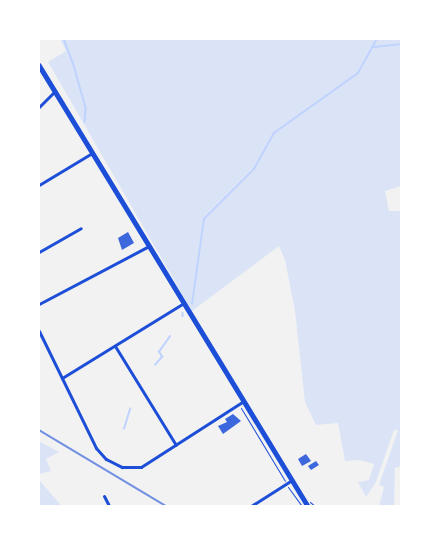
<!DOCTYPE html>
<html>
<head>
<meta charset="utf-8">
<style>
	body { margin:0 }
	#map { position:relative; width:440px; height:545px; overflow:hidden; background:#f2f2f2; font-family:"PT Sans",sans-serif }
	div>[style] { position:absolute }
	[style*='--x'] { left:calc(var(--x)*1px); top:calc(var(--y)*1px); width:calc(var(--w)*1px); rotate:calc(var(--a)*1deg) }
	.green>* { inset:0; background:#dbe4f7 }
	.stream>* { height:1.5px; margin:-0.75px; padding:0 0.75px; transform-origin:0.75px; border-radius:0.75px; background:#bfd3fe }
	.building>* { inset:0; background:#3d67dc }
	.path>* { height:1px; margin:-0.5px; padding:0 0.5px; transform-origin:0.5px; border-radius:0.5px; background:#1d4ed8 }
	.minor>* { height:3px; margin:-1.5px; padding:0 1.5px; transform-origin:1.5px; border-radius:1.5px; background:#1d4ed8 }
	.primary>* { height:4.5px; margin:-2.25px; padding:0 2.25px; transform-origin:2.25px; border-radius:2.25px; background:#1d4ed8 }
	.rail>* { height:1.5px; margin:-0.75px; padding:0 0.75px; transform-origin:0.75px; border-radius:0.75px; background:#7290e2 }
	span { translate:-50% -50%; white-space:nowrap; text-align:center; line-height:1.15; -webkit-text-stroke:4px #fff; paint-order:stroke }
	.frame { position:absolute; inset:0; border:40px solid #fff; pointer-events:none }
</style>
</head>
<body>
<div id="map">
	<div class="green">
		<div style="clip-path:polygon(60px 39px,401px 39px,401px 186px,385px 191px,389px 211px,401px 211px,401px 466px,395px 468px,394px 506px,379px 506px,384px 487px,379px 485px,398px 430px,394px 430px,376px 482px,366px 497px,358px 482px,369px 480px,374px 464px,360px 460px,345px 461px,338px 423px,316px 425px,305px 402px,295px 311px,285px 260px,279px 246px,192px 311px,48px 62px,66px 51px)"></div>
		<div style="clip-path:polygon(39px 441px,59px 452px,46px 459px,51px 471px,39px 474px)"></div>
		<div style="clip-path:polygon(39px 480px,60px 504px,61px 506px,39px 506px)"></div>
	</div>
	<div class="stream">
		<div style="--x:64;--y:39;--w:25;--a:69"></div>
		<div style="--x:73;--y:62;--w:48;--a:74.2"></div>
		<div style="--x:86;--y:108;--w:14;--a:94"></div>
		<div style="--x:374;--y:47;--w:27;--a:-6"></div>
		<div style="--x:192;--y:304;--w:86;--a:-82"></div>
		<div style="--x:204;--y:219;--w:71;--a:-45"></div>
		<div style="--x:254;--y:169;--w:41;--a:-60.9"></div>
		<div style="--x:274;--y:133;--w:103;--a:-35.5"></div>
		<div style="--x:358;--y:73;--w:39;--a:-61"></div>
		<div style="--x:183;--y:313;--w:3;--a:90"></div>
		<div style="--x:155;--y:365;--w:11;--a:-49"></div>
		<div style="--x:162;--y:357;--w:6;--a:-121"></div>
		<div style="--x:159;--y:352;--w:19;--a:-55"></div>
		<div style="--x:124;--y:429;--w:21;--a:-73"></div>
	</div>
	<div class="building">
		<div style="clip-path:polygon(128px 232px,134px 243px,122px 250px,118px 238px)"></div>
		<div style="clip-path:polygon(233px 414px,241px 421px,223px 434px,218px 426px,227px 422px,225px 419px)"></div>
		<div style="clip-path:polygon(306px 454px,311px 461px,302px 466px,298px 459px)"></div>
		<div style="clip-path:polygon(316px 461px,319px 465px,311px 470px,308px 466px)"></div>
	</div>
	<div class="path">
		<div style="--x:241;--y:408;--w:85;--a:58.9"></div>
		<div style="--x:288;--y:487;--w:24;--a:54"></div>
		<div style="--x:310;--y:502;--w:6;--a:39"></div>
	</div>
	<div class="minor">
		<div style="--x:39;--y:107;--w:23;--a:-45"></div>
		<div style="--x:39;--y:185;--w:62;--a:-31.1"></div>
		<div style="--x:39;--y:252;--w:48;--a:-29.7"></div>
		<div style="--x:39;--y:304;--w:124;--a:-27.8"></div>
		<div style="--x:39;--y:331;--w:130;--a:64"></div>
		<div style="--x:96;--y:448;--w:15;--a:48"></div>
		<div style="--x:106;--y:459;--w:18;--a:27"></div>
		<div style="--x:122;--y:467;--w:19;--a:0"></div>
		<div style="--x:141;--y:467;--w:122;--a:-32.7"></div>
		<div style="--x:115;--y:346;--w:116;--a:58.4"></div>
		<div style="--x:62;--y:378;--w:143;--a:-31.6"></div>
		<div style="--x:104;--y:496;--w:11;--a:63"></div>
		<div style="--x:251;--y:506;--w:49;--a:-32.4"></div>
	</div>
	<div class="primary">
		<div style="--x:39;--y:65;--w:517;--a:58.62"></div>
	</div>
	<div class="rail">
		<div style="--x:39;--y:430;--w:148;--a:30.9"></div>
	</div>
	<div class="frame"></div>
</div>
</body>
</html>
